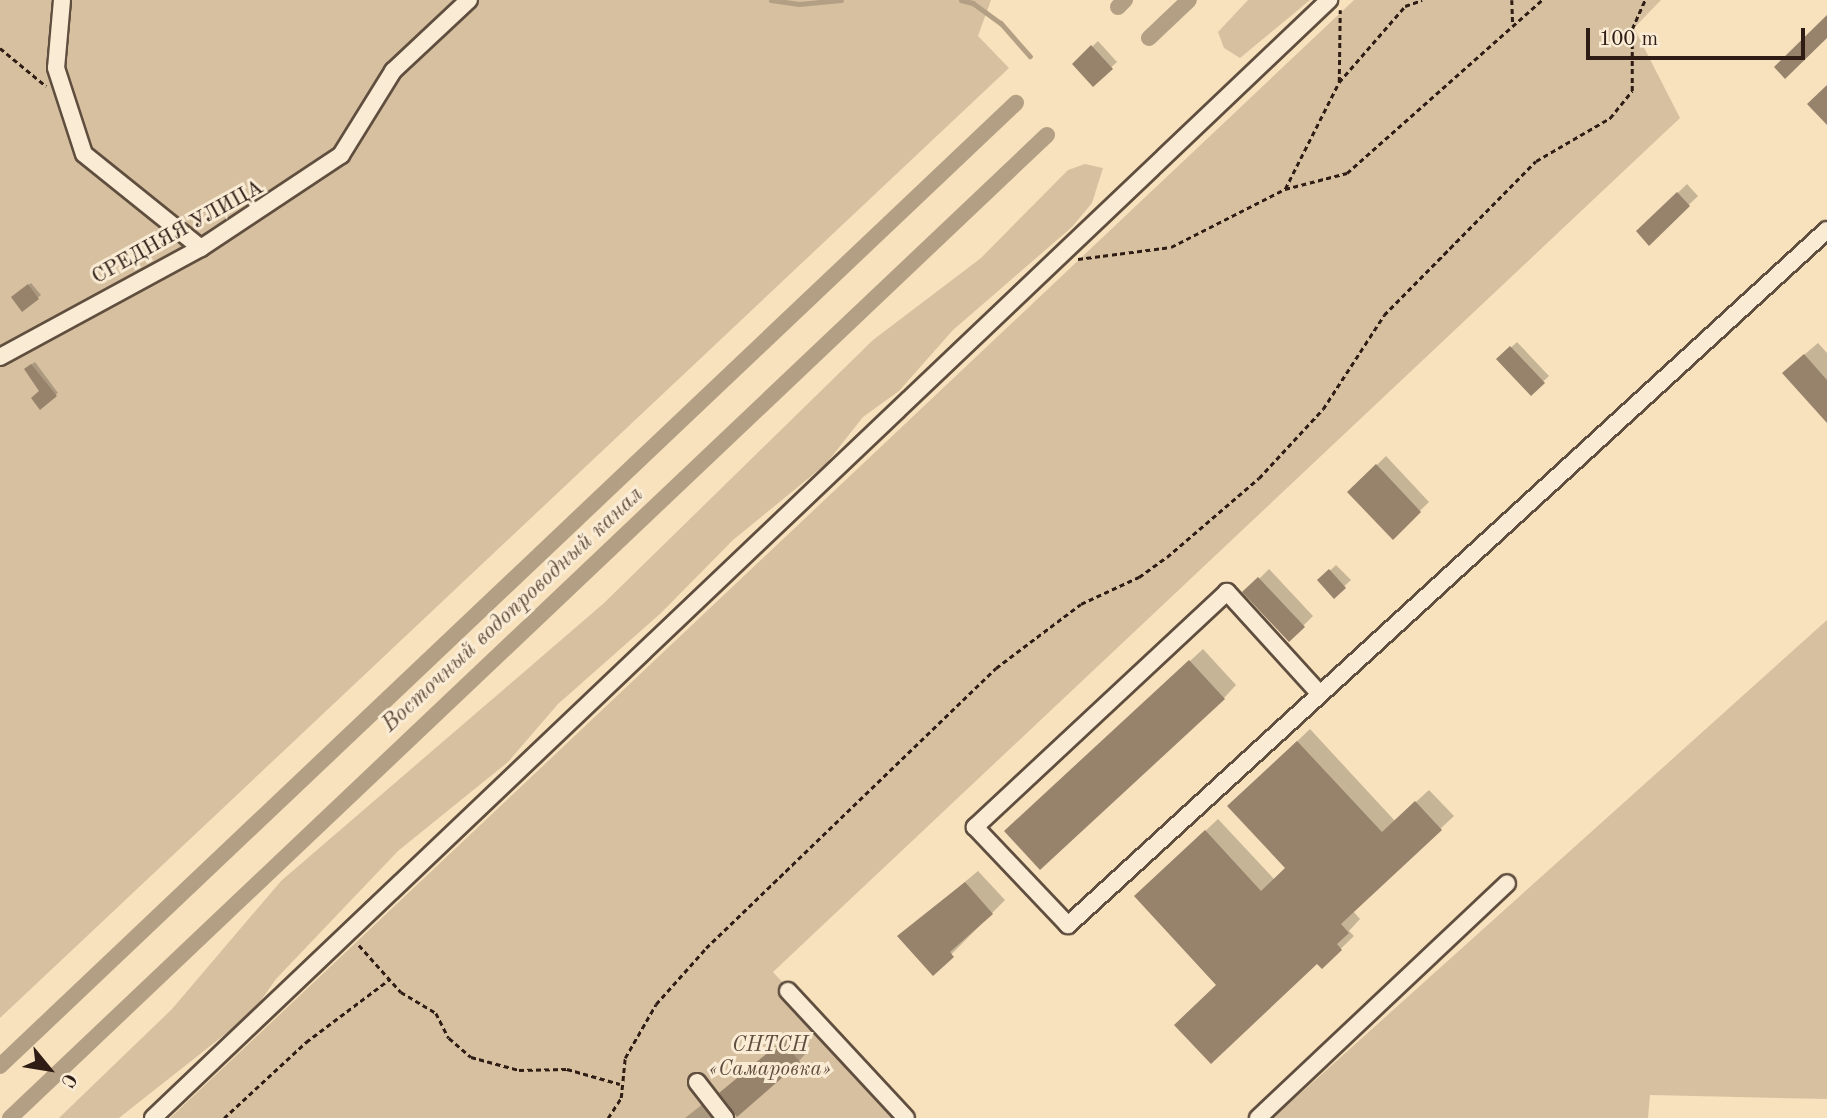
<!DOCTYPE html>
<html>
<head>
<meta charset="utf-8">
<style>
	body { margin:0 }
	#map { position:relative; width:1827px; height:1118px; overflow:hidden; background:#f8e2bd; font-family:"Old Standard TT",serif }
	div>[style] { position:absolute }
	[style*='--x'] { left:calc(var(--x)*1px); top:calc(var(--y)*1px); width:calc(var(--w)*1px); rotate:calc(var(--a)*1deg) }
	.green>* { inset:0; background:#d6c0a0 }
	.shadow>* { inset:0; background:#0003 }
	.stream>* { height:4.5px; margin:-2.25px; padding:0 2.25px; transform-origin:2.25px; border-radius:2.25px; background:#b39f84 }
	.canal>* { height:16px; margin:-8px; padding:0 8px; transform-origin:8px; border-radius:8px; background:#b39f84 }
	.building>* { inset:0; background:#97836c }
	.path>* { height:2.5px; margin-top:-1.25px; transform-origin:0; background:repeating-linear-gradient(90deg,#2e1c15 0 5px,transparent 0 8.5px) }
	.roads { filter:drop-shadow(2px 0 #604e3f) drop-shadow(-2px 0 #604e3f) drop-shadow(0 2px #604e3f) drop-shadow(0 -2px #604e3f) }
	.minor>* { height:16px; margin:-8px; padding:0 8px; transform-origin:8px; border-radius:8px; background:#faecd4 }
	span { translate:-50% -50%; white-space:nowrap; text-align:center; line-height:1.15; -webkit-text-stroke:6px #faecd4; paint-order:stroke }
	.street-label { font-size:21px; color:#2e1c15 }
	.park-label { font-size:21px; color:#604d3f; font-style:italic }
	.water-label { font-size:23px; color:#635041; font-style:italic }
	.north { position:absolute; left:14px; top:1034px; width:70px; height:70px; -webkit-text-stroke:5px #faecd4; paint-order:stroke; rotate:120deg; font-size:19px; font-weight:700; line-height:28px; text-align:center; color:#2e1c15 }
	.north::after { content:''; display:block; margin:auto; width:24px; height:32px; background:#2e1c15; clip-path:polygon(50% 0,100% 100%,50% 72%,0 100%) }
	.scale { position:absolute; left:1586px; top:28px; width:219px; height:32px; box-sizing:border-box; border:4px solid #2e1c15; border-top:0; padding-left:9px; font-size:21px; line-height:24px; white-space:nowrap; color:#2e1c15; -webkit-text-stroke:5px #faecd4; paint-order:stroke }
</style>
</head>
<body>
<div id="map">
	<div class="green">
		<div style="clip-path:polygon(0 0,991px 0,978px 36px,1009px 68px,0 1018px)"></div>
		<div style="clip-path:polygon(1248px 0,1310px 0,1240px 58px,1224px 48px,1218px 32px)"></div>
		<div style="clip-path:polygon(1354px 0,1661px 0,1634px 28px,1680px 118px,773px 972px,907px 1118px,170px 1118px)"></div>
		<div style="clip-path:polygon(1085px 164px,1103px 168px,1092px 203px,1072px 227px,953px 330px,899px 391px,863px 417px,826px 464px,733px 540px,661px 613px,558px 704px,508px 762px,398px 851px,276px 979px,252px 1013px,119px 1118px,59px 1118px,172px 1009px,281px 881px,604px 603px,873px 340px,981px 258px,1068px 170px)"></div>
		<div style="clip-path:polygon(1827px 620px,1827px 1099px,1650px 1095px,1648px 1118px,1273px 1118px)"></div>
	</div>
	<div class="shadow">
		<div style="clip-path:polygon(1098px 41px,1117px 62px,1093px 84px,1074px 64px)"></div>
		<div style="clip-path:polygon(1687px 184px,1698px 196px,1649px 243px,1638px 231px)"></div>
		<div style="clip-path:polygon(31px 283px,41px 295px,22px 310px,16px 295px)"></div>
		<div style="clip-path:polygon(1517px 342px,1549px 376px,1531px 393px,1499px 359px)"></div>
		<div style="clip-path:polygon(1818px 343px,1827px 353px,1827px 420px,1797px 361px)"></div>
		<div style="clip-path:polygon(35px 362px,58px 393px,55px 395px,41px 391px,29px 366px)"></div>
		<div style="clip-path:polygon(1386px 456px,1429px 502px,1393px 537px,1349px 492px)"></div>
		<div style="clip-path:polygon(1336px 565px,1351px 580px,1334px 596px,1320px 580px)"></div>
		<div style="clip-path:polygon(1269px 569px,1313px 616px,1289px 640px,1245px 593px)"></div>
		<div style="clip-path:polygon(1203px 649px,1236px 685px,1224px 698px,1019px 819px)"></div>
		<div style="clip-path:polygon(1310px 729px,1395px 821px,1429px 790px,1454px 816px,1353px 911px,1360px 919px,1349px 931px,1354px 936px,1322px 967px,1318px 962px,1218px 985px,1149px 884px,1218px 819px,1274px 879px,1287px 868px,1242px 794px)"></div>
		<div style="clip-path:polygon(978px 871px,1005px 900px,933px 973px,900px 936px)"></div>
		<div style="clip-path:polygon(791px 1035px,806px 1053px,799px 1061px,729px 1086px)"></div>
		<div style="clip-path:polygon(704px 1103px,716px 1118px,685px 1118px)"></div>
	</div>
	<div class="stream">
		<div style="--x:771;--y:0;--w:28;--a:8"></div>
		<div style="--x:799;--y:4;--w:42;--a:-5.4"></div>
		<div style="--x:961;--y:0;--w:12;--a:14"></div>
		<div style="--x:973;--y:3;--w:34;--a:36"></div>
		<div style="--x:1001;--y:23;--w:44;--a:48.7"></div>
	</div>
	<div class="canal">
		<div style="--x:1118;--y:7;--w:10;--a:-45"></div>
		<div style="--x:1149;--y:38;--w:55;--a:-43.5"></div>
		<div style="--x:0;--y:1066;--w:1400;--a:-43.47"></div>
		<div style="--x:10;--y:1118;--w:1429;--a:-43.47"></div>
	</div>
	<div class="building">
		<div style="clip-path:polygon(1827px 15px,1827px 38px,1785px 79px,1774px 67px)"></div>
		<div style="clip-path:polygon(1091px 45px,1113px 69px,1093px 87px,1072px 64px)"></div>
		<div style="clip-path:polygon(1827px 85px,1827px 125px,1807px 104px)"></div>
		<div style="clip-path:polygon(1677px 192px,1690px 206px,1649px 246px,1636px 231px)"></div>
		<div style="clip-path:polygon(28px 284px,39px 299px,22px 312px,11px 297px)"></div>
		<div style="clip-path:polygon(1510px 346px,1545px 383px,1531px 396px,1496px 359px)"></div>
		<div style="clip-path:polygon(1804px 354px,1827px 380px,1827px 423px,1782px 373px)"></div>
		<div style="clip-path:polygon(31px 364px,57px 396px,40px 410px,31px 398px,39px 391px,24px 369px)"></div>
		<div style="clip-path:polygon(1376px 464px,1421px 512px,1393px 540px,1347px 492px)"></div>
		<div style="clip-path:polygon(1329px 569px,1346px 588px,1334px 599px,1317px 580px)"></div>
		<div style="clip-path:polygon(1258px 577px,1305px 627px,1289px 642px,1242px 592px)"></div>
		<div style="clip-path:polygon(1189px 660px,1225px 699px,1040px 870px,1004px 831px)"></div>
		<div style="clip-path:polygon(1297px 741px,1382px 832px,1415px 801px,1442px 830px,1341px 924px,1349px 933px,1337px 944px,1342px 950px,1322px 969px,1317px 964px,1211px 1064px,1174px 1025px,1216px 985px,1134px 896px,1205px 830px,1261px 891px,1285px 868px,1227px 806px)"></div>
		<div style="clip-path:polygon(965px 882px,993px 914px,950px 952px,954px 957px,933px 976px,897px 936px)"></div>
		<div style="clip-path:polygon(782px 1041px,800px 1062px,737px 1117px,719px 1093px)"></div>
	</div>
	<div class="path">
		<div style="--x:1512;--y:0;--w:25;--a:88"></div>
		<div style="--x:0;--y:48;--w:60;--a:39.6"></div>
		<div style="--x:1339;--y:82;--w:101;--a:-49"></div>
		<div style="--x:1405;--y:6;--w:18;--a:-19"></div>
		<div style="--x:1285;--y:189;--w:64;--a:-14.5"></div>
		<div style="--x:1347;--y:173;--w:261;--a:-41.6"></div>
		<div style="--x:1078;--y:259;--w:94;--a:-7.4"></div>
		<div style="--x:1171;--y:247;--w:128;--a:-27"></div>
		<div style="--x:1285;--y:189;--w:120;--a:-63.2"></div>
		<div style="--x:1339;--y:82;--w:72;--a:-89.2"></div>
		<div style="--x:359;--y:945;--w:63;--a:48.2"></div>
		<div style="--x:401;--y:992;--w:41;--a:31"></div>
		<div style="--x:436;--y:1013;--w:28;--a:63"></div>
		<div style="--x:449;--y:1038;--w:29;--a:41"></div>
		<div style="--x:471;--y:1057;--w:50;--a:15.2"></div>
		<div style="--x:519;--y:1070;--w:48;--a:-1.2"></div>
		<div style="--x:567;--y:1069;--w:55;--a:15.8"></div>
		<div style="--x:224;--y:1118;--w:112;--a:-42.8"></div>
		<div style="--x:306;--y:1042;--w:105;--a:-36.9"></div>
		<div style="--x:608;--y:1118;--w:24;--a:-57"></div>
		<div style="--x:621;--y:1098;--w:40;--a:-84.3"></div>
		<div style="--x:625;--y:1058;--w:62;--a:-60.1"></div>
		<div style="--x:656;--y:1004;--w:75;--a:-48.2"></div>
		<div style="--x:706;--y:948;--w:403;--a:-44"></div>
		<div style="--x:996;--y:668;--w:106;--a:-37"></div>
		<div style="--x:1081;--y:604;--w:64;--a:-25"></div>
		<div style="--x:1139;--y:577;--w:34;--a:-36"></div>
		<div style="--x:1167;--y:557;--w:121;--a:-40.7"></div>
		<div style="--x:1259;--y:478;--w:94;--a:-47.2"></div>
		<div style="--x:1323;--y:409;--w:112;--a:-57"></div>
		<div style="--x:1384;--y:315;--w:216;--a:-45.4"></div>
		<div style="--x:1536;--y:161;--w:86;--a:-30.2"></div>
		<div style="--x:1610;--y:118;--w:35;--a:-51"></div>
		<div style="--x:1632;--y:91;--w:62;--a:-90"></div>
		<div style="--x:1632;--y:29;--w:32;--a:-66"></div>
	</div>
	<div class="roads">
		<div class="minor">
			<div style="--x:62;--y:0;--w:68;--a:95"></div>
			<div style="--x:56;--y:68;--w:90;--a:72"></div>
			<div style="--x:84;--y:154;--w:150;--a:38.8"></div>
			<div style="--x:0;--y:357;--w:229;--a:-28.5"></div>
			<div style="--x:201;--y:248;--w:168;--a:-33.6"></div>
			<div style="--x:341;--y:155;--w:99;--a:-58.2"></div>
			<div style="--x:393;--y:71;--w:104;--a:-43.1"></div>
			<div style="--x:1319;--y:693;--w:137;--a:-132.3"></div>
			<div style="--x:1227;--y:592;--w:345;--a:137"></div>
			<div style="--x:975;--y:827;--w:135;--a:46.5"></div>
			<div style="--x:1068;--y:925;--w:1029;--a:-42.48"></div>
			<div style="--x:788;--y:991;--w:173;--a:47.1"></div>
			<div style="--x:697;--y:1082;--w:46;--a:52.1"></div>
			<div style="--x:153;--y:1118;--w:1623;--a:-43.55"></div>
			<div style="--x:1258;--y:1118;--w:342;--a:-43.3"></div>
		</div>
	</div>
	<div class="street-label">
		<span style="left:178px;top:233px;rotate:-29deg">СРЕДНЯЯ УЛИЦА</span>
	</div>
	<div class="park-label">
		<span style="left:770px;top:1058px">СНТСН<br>«Самаровка»</span>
	</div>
	<div class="water-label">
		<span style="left:513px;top:610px;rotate:-43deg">Восточный водопроводный канал</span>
	</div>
	<div class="north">С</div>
	<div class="scale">100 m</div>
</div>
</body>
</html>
